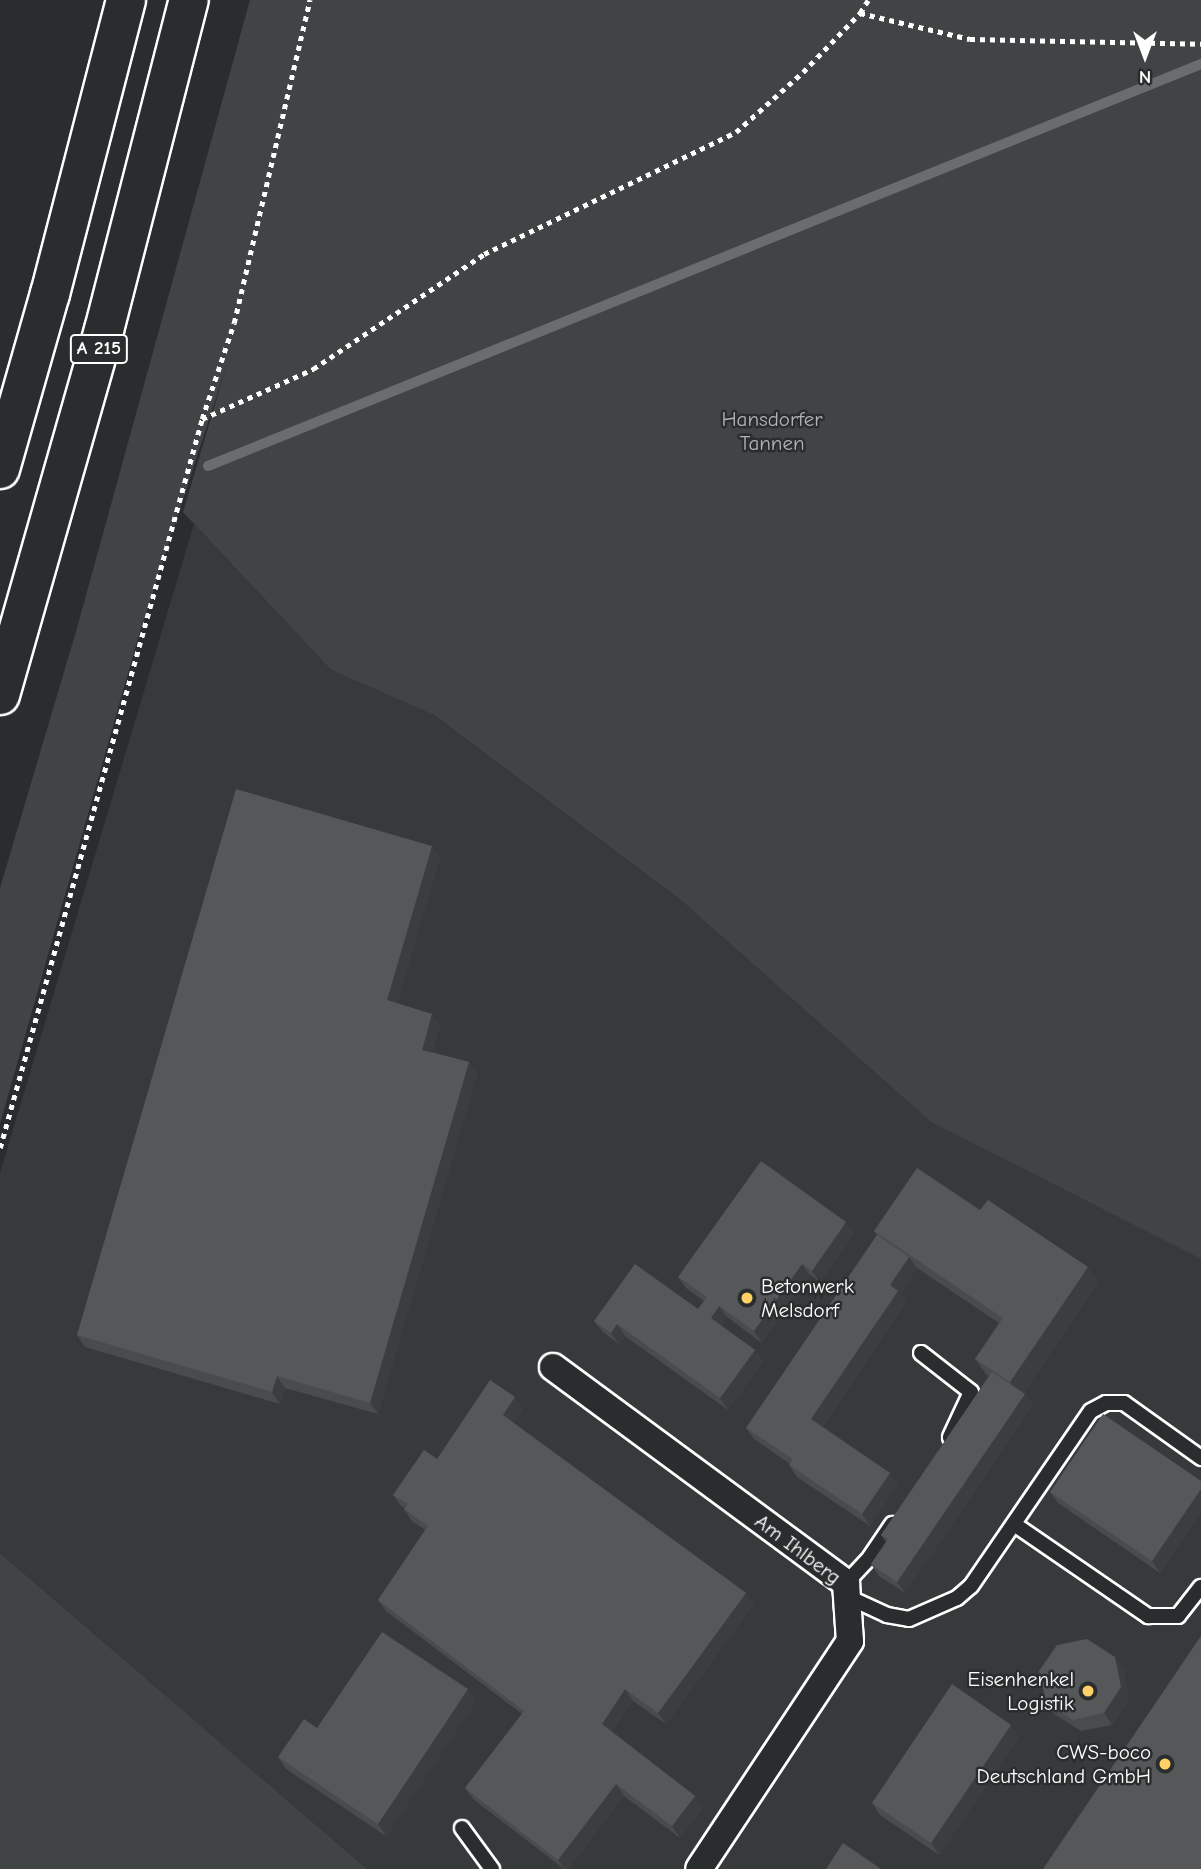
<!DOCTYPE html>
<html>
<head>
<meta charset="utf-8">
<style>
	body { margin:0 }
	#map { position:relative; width:1201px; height:1869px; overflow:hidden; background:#2a2d2e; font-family:"Comic Neue",sans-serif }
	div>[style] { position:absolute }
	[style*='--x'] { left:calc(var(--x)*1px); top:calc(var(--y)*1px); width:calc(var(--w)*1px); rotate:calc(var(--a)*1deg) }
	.built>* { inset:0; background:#373a3b }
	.green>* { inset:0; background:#414445 }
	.stream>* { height:10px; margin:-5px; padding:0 5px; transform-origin:5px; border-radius:5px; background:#6a6c6d }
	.path>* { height:4.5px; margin-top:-2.25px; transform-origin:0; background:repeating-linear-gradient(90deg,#fff 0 5px,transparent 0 10px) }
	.roads { filter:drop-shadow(2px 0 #fff) drop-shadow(-2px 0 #fff) drop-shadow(0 2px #fff) drop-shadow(0 -2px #fff) }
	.service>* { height:14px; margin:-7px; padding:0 7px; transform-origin:7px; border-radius:7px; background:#2a2d2e }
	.minor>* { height:26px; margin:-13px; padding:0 13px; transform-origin:13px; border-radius:13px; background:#2a2d2e }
	.motorway>* { height:38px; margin:-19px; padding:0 19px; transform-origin:19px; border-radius:19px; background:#2a2d2e }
	.wall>* { inset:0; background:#494b4c }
	.shaded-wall>* { inset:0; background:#3c3d3e }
	.building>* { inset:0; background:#555758 }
	.dots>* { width:19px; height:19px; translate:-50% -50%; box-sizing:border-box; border:4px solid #2a2d2e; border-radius:50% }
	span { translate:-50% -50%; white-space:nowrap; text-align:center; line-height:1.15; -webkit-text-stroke:5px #2a2d2e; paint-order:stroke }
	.shield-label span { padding:2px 5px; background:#2a2d2e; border:2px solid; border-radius:5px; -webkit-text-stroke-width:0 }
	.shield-label { font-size:19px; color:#fff; font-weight:700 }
	.park-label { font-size:21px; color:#b3b4b5 }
	.poi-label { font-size:21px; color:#fff }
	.left { translate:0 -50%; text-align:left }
	.right { translate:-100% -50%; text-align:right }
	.street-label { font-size:21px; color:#fff }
	.north { position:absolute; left:1110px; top:21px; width:70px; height:70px; -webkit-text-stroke:5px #2a2d2e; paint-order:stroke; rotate:180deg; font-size:19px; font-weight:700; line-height:28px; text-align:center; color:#fff }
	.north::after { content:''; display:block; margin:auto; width:24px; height:32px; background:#fff; clip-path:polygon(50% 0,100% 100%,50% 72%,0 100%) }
</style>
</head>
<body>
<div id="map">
	<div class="built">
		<div style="clip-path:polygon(194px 524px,331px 670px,434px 715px,682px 901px,931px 1122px,1201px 1259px,1201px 1869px,367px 1869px,0 1553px,0 1173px)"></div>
	</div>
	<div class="green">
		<div style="clip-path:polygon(250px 0,1201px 0,1201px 1259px,931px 1122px,682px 901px,434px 715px,331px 670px,183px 512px,227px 364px,138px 638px,0 1124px,0 888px,77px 628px)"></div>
		<div style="clip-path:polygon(0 1553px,367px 1869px,0 1869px)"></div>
	</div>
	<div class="stream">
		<div style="--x:208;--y:466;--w:1071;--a:-22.04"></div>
	</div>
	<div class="path">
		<div style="--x:860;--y:13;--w:113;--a:13.3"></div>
		<div style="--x:970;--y:39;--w:231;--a:1.2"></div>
		<div style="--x:202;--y:419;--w:122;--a:-24.2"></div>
		<div style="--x:313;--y:369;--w:206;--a:-33.9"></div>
		<div style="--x:484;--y:254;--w:280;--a:-25.8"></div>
		<div style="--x:736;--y:132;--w:90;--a:-41.8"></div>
		<div style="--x:803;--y:72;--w:82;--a:-46"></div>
		<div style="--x:860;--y:13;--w:15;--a:-58"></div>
		<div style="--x:0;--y:1148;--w:756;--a:-74.51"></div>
		<div style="--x:202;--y:419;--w:101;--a:-71.6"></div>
		<div style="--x:234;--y:323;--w:332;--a:-76.8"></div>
	</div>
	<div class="roads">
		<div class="service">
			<div style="--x:921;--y:1353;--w:63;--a:38"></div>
			<div style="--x:971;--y:1392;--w:50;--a:115"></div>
			<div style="--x:1014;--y:1524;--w:163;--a:34.5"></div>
			<div style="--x:1148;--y:1616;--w:30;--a:0"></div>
			<div style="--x:1178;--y:1616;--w:37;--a:-52"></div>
			<div style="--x:846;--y:1583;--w:35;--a:-47"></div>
			<div style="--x:870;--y:1557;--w:40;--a:-56"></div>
			<div style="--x:846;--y:1596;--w:45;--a:24.9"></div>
			<div style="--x:887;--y:1615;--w:22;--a:10"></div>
			<div style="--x:909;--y:1619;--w:52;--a:-23.6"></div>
			<div style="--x:957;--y:1598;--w:18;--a:-41"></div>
			<div style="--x:971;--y:1586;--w:212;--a:-55.6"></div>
			<div style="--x:1091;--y:1411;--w:17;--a:-28"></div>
			<div style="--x:1106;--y:1403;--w:18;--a:0"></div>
			<div style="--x:1124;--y:1403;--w:95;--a:35.5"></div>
			<div style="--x:462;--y:1828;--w:51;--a:53.8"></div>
		</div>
		<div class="minor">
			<div style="--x:553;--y:1367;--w:364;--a:36.4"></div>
			<div style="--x:846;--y:1583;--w:58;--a:86.1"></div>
			<div style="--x:850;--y:1641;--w:273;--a:123.5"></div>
		</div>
		<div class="motorway">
			<div style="--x:0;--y:469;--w:182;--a:-74.1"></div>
			<div style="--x:50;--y:294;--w:304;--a:-75.5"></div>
			<div style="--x:0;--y:695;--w:380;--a:-74.1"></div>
			<div style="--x:104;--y:330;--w:341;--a:-75.6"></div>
		</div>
	</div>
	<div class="wall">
		<div style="clip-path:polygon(432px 846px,440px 857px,397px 1003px,440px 1026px,432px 1052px,469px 1062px,477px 1074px,378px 1414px,285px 1388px,280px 1404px,85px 1347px,77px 1335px)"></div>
		<div style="clip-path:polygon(980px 1210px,1098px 1282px,1023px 1393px,1033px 1405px,905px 1593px,879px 1576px,871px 1564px,886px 1542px,881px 1535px,989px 1376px,986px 1374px,975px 1359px,999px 1323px,917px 1268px,900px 1294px,906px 1302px,822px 1427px,898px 1484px,870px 1526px,797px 1477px,789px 1465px,790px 1464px,754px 1439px,746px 1428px,877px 1235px,874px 1231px)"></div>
		<div style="clip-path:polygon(846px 1222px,854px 1234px,820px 1282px,810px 1275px,762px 1343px,727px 1317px,721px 1326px,755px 1350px,763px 1361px,728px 1410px,625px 1336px,619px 1344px,603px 1332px,594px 1321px,698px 1309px,704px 1301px,686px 1288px,678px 1277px)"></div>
		<div style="clip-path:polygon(523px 1409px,513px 1423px,746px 1593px,754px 1604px,666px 1724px,633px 1701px,612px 1732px,695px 1796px,703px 1807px,680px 1838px,624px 1796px,568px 1869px,564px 1869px,473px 1799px,465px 1788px,522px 1714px,386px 1611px,378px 1600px,425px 1530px,412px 1521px,404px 1509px,405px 1508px,401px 1506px,393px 1495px,437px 1459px)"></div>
		<div style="clip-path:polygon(1201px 1481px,1201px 1512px,1160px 1573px,1058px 1503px,1050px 1492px)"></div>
		<div style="clip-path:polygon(1123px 1668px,1129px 1699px,1112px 1725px,1081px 1731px,1054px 1714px,1046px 1702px)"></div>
		<div style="clip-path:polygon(476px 1701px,386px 1836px,286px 1769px,278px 1757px)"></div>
		<div style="clip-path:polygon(1019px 1736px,939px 1855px,880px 1815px,872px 1803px)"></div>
	</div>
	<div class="shaded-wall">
		<div style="clip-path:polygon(432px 846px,440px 857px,395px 1011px,387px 1000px)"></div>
		<div style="clip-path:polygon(432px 1014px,440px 1026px,430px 1061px,422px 1050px)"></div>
		<div style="clip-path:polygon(469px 1062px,477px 1074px,378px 1414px,370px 1403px)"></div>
		<div style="clip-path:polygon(846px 1222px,854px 1234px,820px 1282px,812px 1271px)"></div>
		<div style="clip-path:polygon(909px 1257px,917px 1268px,900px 1294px,906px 1302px,819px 1431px,811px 1419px,890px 1285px)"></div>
		<div style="clip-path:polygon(802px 1264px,810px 1275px,762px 1343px,754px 1331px)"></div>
		<div style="clip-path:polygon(1088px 1267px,1098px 1282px,1020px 1397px,1010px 1382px)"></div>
		<div style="clip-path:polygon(719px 1306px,727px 1317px,719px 1330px,711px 1318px)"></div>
		<div style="clip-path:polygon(617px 1324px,625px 1336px,619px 1344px,611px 1333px)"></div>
		<div style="clip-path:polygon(755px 1350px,763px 1361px,728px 1410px,720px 1398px)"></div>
		<div style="clip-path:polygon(277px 1376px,285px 1388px,280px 1404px,272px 1392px)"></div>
		<div style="clip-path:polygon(1025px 1394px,1033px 1405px,905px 1593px,897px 1582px)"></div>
		<div style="clip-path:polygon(515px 1397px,523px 1409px,511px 1427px,503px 1415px)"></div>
		<div style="clip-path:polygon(890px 1473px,898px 1484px,870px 1526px,862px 1514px)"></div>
		<div style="clip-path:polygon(1201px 1489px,1201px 1512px,1160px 1573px,1152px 1561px)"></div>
		<div style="clip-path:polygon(746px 1593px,754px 1604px,666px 1724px,658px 1713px)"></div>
		<div style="clip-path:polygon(1115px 1657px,1123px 1668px,1129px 1699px,1112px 1725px,1104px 1713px)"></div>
		<div style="clip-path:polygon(468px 1689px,476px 1701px,386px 1836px,378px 1824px)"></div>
		<div style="clip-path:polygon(625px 1689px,633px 1701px,610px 1735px,602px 1724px)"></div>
		<div style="clip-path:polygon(1011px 1725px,1019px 1736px,939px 1855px,931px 1843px)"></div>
		<div style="clip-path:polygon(616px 1784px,624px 1796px,568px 1869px,565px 1869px,558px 1860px)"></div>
		<div style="clip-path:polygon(695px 1796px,703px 1807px,680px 1838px,672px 1826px)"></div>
	</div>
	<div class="building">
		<div style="clip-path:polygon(236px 789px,432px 846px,387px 1000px,432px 1014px,422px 1050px,469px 1062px,370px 1403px,277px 1376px,272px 1392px,77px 1335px)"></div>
		<div style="clip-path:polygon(761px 1161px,846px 1222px,812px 1271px,802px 1264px,754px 1331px,719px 1306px,711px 1318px,755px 1350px,720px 1398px,617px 1324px,611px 1333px,594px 1321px,635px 1264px,698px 1309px,707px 1297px,678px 1277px)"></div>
		<div style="clip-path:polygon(917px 1168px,980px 1210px,988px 1200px,1088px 1267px,1010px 1382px,975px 1359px,1003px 1318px,874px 1231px)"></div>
		<div style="clip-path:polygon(877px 1235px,909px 1257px,890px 1285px,898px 1291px,811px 1419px,890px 1473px,862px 1514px,789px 1465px,793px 1459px,746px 1428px)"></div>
		<div style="clip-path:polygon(992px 1372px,1025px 1394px,897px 1582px,871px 1564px,888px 1539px,881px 1535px)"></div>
		<div style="clip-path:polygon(490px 1380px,515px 1397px,503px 1415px,746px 1593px,658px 1713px,625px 1689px,602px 1724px,695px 1796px,672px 1826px,616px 1784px,558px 1860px,465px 1788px,524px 1711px,378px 1600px,428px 1526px,404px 1509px,408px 1504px,393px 1495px,424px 1450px,437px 1459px)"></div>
		<div style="clip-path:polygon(1103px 1414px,1201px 1481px,1201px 1489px,1152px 1561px,1050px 1492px)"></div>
		<div style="clip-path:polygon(382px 1632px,468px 1689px,378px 1824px,278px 1757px,304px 1719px,317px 1728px)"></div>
		<div style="clip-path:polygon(1201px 1636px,1201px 1869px,1043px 1869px)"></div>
		<div style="clip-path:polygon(1087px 1639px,1115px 1657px,1121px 1687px,1104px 1713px,1073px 1720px,1046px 1702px,1039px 1671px,1057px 1645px)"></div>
		<div style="clip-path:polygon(952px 1684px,1011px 1725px,931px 1843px,872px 1803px)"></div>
		<div style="clip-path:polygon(843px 1843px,881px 1869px,826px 1869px)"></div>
	</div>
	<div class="dots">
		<div style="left:747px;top:1298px;background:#ffd166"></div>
		<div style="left:1088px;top:1691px;background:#ffd166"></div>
		<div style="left:1165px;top:1764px;background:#ffd166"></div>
	</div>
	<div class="shield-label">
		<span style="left:99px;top:349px">A 215</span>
	</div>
	<div class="park-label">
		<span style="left:772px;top:431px">Hansdorfer<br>Tannen</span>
	</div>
	<div class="poi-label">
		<span class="left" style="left:761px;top:1298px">Betonwerk<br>Melsdorf</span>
		<span class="right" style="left:1074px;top:1691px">Eisenhenkel<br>Logistik</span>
		<span class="right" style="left:1151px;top:1764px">CWS-boco<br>Deutschland GmbH</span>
	</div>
	<div class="street-label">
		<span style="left:798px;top:1549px;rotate:37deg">Am Ihlberg</span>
	</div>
	<div class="north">N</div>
</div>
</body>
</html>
